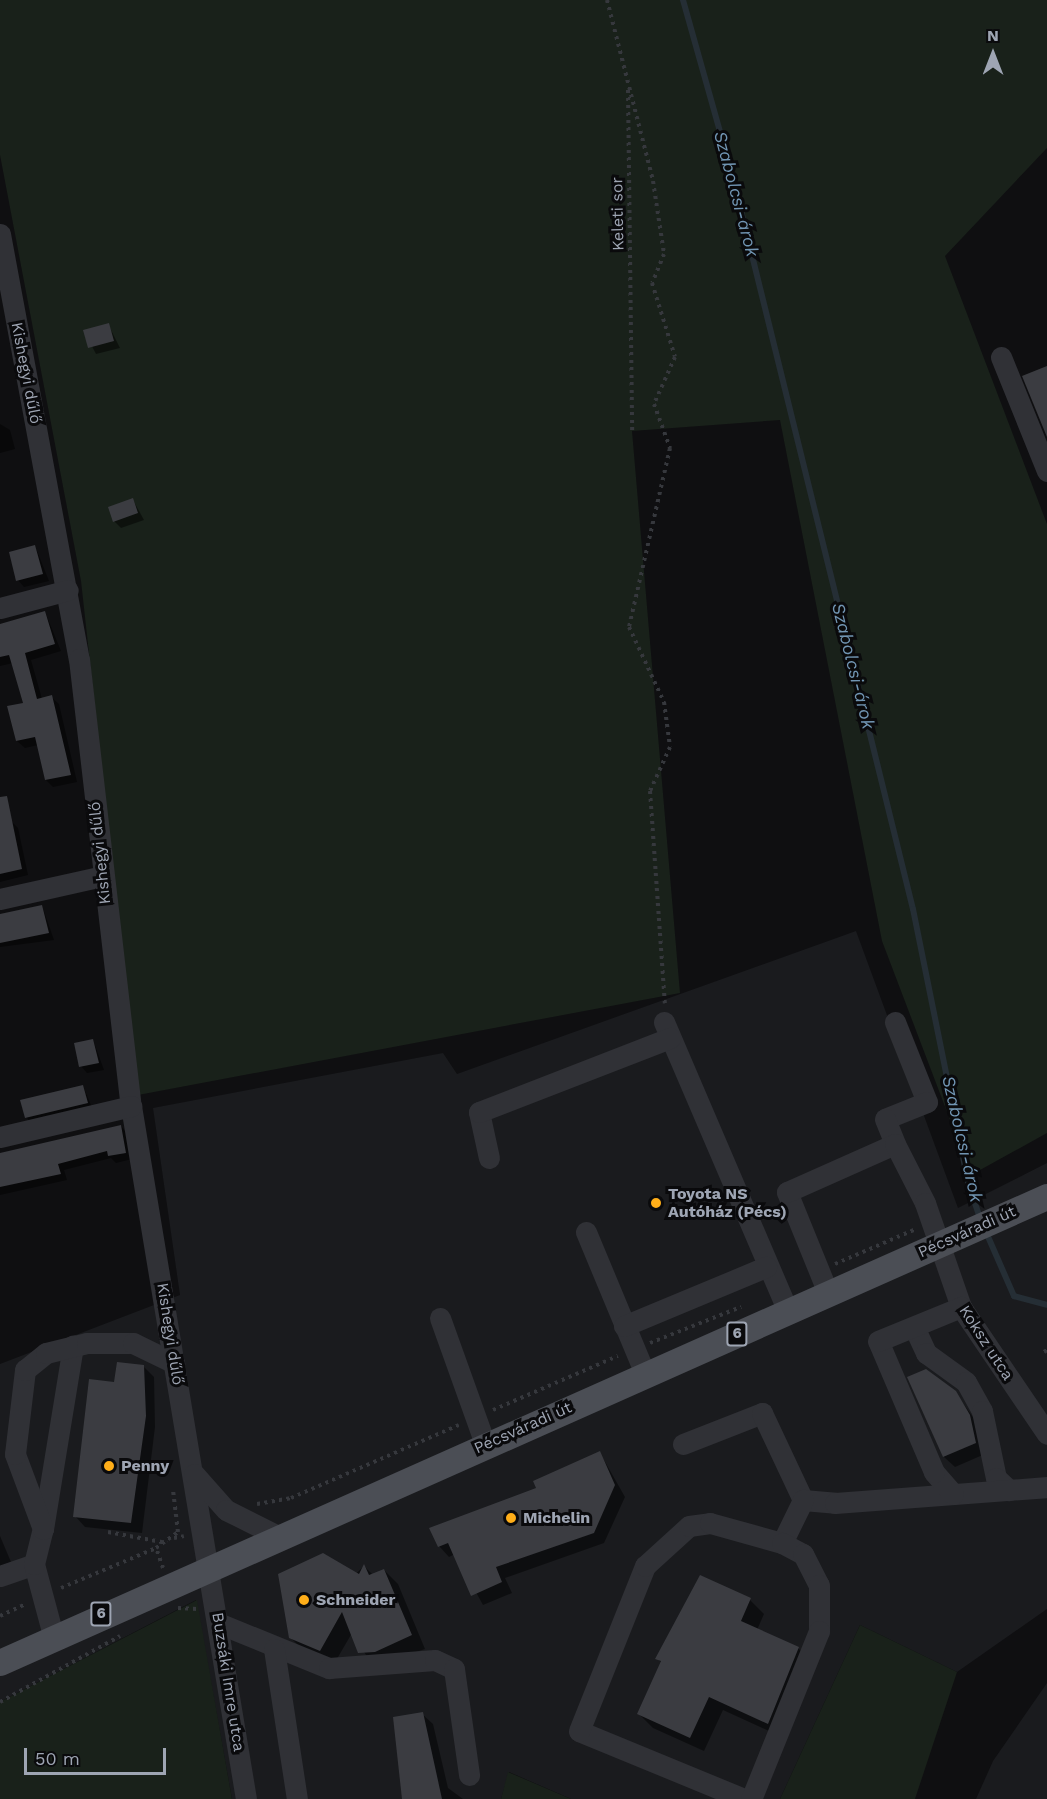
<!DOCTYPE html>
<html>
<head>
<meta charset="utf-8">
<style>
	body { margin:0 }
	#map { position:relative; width:1047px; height:1799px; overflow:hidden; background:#0f0f11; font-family:"Work Sans",sans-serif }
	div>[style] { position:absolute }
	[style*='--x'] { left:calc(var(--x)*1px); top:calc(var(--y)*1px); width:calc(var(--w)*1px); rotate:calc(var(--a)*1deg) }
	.built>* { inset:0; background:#1a1b1e }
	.green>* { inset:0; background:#19211a }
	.shadow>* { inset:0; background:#0007 }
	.stream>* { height:6px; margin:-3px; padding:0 3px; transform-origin:3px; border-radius:3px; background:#252e35 }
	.building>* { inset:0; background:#3b3c41 }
	.path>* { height:4px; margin-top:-2px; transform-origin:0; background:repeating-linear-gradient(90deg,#36383d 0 3px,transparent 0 7.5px) }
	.minor>* { height:21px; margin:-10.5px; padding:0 10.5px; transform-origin:10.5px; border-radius:10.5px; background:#303136 }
	.major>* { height:26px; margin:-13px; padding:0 13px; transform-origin:13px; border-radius:13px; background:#4b4e55 }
	.dots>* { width:16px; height:16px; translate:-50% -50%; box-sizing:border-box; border:3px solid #0a0a0c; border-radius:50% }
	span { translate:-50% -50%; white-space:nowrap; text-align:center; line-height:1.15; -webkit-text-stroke:6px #0a0a0c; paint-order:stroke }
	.shield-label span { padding:2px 4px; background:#0a0a0c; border:2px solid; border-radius:4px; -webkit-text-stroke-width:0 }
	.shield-label { font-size:15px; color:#9ea5b3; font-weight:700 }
	.street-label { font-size:16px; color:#9ea5b3 }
	.poi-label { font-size:16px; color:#9ea5b3; font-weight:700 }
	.left { translate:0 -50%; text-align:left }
	.water-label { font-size:18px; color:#7195b3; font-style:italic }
	.north { position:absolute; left:963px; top:24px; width:60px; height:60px; -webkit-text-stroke:4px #0a0a0c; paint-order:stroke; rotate:0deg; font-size:16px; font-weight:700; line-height:24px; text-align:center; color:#9ea5b3 }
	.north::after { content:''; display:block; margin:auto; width:21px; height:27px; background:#9ea5b3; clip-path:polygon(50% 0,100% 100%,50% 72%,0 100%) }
	.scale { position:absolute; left:24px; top:1748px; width:142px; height:27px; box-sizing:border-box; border:3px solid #9ea5b3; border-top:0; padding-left:8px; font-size:18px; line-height:21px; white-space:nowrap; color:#9ea5b3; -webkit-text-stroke:4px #0a0a0c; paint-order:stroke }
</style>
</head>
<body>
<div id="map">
	<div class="built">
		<div style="clip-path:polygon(856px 931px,958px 1208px,1047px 1163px,1047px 1609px,957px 1672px,860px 1625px,780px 1799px,571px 1799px,509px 1772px,501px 1799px,232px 1799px,196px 1600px,0 1702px,0 1364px,180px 1295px,153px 1108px,443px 1053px,457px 1074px)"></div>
		<div style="clip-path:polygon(1047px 1683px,1047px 1799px,976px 1799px,993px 1761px)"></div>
	</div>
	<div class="green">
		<div style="clip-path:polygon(0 0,1047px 0,1047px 148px,945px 256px,1047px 524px,1047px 1133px,971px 1175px,882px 941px,780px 420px,632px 431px,680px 993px,138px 1095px,81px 581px,0 155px)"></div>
		<div style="clip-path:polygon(197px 1600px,232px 1799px,0 1799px,0 1702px)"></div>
		<div style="clip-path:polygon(860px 1625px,957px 1672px,915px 1799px,780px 1799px)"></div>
		<div style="clip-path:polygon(508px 1772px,571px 1799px,501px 1799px)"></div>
	</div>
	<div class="shadow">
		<div style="clip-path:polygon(108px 324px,120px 348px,96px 354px,84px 331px)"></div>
		<div style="clip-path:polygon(0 424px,10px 430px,15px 449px,0 453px)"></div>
		<div style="clip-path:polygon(133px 500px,144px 520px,121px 528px,114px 521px)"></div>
		<div style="clip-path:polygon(35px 546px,49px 581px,24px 587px,18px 580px)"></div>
		<div style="clip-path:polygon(45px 612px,61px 651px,31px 660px,42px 699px,51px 697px,59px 704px,77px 782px,53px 787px,46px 780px,38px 745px,25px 748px,17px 741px,24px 704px,13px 663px,0 666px,0 625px)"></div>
		<div style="clip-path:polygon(11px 821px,18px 828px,28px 875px,0 882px,0 823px)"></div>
		<div style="clip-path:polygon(42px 906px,54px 940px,0 947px,0 915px)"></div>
		<div style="clip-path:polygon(93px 1040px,104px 1070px,87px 1073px,81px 1066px)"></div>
		<div style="clip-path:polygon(83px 1086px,93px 1110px,33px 1124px,26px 1117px)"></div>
		<div style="clip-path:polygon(121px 1126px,127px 1133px,132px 1159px,116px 1163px,111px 1158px,64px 1170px,67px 1180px,0 1195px,0 1155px)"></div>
		<div style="clip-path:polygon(144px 1367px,154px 1377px,155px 1427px,142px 1533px,85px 1527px,75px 1516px,115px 1384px)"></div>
		<div style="clip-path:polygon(909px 1378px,955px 1392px,980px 1427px,985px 1454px,955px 1467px,944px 1457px)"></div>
		<div style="clip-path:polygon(600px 1453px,625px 1497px,604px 1543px,505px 1578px,512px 1593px,483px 1605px,455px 1554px,449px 1557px,439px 1546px)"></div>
		<div style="clip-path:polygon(0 1536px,11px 1562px,0 1567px)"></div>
		<div style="clip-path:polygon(364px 1566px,373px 1575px,384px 1570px,398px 1584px,425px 1649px,373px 1666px,352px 1633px,334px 1664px,305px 1652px,290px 1637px)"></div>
		<div style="clip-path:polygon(701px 1577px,750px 1600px,764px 1614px,757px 1630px,798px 1648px,812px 1662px,782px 1737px,723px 1710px,704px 1751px,653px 1728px,639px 1714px,662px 1663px,657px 1658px)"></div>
		<div style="clip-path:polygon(422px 1714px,433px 1724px,448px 1788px,463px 1799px,405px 1799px)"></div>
	</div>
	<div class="stream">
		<div style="--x:683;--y:0;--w:181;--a:74.3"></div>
		<div style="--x:732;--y:174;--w:757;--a:76.17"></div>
		<div style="--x:913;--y:909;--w:283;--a:78.6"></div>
		<div style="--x:969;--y:1186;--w:36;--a:71"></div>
		<div style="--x:986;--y:1232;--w:70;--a:66.4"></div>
		<div style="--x:1014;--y:1296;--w:34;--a:15"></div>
	</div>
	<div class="building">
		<div style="clip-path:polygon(109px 323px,114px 341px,88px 348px,83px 330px)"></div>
		<div style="clip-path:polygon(1047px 366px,1047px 437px,1022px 376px)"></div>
		<div style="clip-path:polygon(133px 498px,138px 513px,113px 522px,108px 507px)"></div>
		<div style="clip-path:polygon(35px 545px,43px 574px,16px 581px,9px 552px)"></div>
		<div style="clip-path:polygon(45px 611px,55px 644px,25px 653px,37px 699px,52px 695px,71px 775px,45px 780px,35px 737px,16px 741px,7px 706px,23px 703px,9px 655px,0 657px,0 624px)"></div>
		<div style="clip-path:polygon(7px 796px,22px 869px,0 874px,0 797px)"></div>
		<div style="clip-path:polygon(42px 905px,49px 933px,0 943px,0 914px)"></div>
		<div style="clip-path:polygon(93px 1039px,99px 1063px,79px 1067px,74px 1043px)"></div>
		<div style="clip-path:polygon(83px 1085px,88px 1103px,25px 1118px,20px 1100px)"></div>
		<div style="clip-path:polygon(121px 1125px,126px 1153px,108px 1156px,107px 1151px,58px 1164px,61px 1174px,0 1187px,0 1153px)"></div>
		<div style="clip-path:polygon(117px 1362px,144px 1365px,146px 1416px,131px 1523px,73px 1517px,89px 1379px,114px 1382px)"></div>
		<div style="clip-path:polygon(926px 1369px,956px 1391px,970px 1415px,976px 1443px,943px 1457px,907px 1377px)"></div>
		<div style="clip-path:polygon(600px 1451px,615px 1485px,594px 1533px,496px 1567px,502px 1582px,471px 1596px,448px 1543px,438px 1547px,429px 1528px,536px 1488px,533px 1481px)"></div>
		<div style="clip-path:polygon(323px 1553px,359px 1574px,364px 1564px,369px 1575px,384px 1569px,412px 1635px,375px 1652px,358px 1653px,342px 1612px,320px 1651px,289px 1638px,278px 1574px)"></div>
		<div style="clip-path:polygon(700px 1575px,751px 1598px,741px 1621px,799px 1647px,768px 1724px,709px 1697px,690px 1738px,637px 1714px,661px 1661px,655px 1659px)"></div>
		<div style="clip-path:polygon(423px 1712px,442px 1799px,402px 1799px,393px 1717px)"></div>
	</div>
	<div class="path">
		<div style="--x:607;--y:0;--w:187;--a:75.7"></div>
		<div style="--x:653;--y:181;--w:74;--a:81.4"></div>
		<div style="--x:664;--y:254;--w:31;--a:112"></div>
		<div style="--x:652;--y:283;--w:77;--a:72.7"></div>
		<div style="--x:675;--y:357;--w:51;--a:114.1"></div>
		<div style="--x:654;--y:404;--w:47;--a:70"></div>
		<div style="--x:670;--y:448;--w:184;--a:102.9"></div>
		<div style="--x:629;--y:627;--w:83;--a:65"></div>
		<div style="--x:664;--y:702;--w:45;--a:82.4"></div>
		<div style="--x:670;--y:747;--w:48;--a:114.4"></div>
		<div style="--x:650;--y:791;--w:213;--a:86"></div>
		<div style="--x:628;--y:90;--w:341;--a:89.3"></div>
		<div style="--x:835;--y:1264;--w:88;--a:-23.4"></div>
		<div style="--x:650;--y:1343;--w:98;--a:-21.6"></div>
		<div style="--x:1044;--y:1352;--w:4;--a:-34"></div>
		<div style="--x:493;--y:1410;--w:136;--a:-23.4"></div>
		<div style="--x:257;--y:1504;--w:35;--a:-10"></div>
		<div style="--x:291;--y:1498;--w:183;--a:-23.5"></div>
		<div style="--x:108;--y:1532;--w:60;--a:10.6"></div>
		<div style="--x:174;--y:1538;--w:10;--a:-11"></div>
		<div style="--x:163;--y:1568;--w:21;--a:-109"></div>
		<div style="--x:156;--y:1548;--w:27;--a:-36"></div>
		<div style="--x:178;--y:1532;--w:42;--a:-96.8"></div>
		<div style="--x:61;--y:1588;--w:103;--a:-22.8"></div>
		<div style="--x:178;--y:1608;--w:19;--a:3"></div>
		<div style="--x:0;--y:1616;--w:29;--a:-25"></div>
		<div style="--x:0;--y:1702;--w:137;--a:-28.8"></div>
	</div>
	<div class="minor">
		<div style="--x:0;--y:234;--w:432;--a:79.5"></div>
		<div style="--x:79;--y:659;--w:450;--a:83.4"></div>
		<div style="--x:131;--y:1106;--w:702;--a:80.58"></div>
		<div style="--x:1001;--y:357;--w:123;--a:68"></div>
		<div style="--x:0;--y:608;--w:70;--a:-14.8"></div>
		<div style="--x:0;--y:899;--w:106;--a:-12.6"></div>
		<div style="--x:664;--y:1022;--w:314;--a:66.8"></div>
		<div style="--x:895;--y:1022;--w:86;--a:68.2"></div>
		<div style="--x:927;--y:1102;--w:45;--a:158"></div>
		<div style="--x:885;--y:1119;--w:27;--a:68"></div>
		<div style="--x:0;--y:1137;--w:135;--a:-13.3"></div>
		<div style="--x:489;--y:1158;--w:47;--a:-102.3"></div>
		<div style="--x:479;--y:1112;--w:205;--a:-21.2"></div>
		<div style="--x:586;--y:1232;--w:154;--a:67.4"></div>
		<div style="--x:828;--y:1293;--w:109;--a:-112.1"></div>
		<div style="--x:787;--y:1192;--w:118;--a:-24"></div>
		<div style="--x:895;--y:1144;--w:66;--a:63"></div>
		<div style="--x:925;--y:1203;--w:110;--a:70.9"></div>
		<div style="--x:961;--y:1307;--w:153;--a:55.9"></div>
		<div style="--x:440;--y:1318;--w:134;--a:70.3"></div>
		<div style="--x:624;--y:1326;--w:154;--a:-22.6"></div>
		<div style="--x:914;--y:1327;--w:29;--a:65"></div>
		<div style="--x:926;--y:1353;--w:49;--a:35.9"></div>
		<div style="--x:966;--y:1382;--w:33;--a:61"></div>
		<div style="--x:982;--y:1411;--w:68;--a:78.2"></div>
		<div style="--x:996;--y:1478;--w:18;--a:43"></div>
		<div style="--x:683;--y:1444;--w:85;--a:-21.4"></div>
		<div style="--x:762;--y:1413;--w:96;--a:64.8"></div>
		<div style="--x:803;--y:1500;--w:32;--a:5"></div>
		<div style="--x:835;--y:1503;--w:213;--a:-4.3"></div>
		<div style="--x:194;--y:1474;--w:48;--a:48.4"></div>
		<div style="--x:226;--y:1510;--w:58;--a:26.6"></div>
		<div style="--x:953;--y:1494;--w:29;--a:-131"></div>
		<div style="--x:934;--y:1472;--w:142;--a:-113.1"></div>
		<div style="--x:878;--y:1341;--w:90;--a:-22.3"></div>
		<div style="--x:43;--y:1529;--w:186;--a:-80.7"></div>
		<div style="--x:782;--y:1543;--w:48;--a:-64"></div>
		<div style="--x:0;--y:1576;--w:36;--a:-19"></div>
		<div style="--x:218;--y:1623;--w:120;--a:22.1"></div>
		<div style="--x:329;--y:1668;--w:106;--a:-4.3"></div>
		<div style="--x:435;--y:1660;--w:21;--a:25"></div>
		<div style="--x:454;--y:1669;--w:107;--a:81.9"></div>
		<div style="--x:53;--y:1635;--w:73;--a:-105"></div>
		<div style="--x:34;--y:1564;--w:36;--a:-76"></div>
		<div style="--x:43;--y:1529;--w:80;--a:-110.5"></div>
		<div style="--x:15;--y:1454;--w:85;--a:-83.2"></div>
		<div style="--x:25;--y:1370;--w:27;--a:-39"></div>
		<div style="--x:46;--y:1353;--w:42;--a:-13.7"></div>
		<div style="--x:87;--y:1343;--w:46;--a:0"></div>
		<div style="--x:133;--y:1343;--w:46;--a:26"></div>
		<div style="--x:274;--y:1649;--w:152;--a:81.3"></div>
		<div style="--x:744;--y:1799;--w:178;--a:-157.6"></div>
		<div style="--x:579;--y:1731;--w:178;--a:-68.2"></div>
		<div style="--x:645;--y:1566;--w:59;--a:-42.3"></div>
		<div style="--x:689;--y:1526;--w:21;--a:-8"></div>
		<div style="--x:710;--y:1523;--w:75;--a:15.5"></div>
		<div style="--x:782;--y:1543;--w:24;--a:28"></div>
		<div style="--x:803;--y:1554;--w:35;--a:63"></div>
		<div style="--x:819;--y:1585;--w:46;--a:90"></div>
		<div style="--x:819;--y:1631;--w:181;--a:112"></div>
	</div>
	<div class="major">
		<div style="--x:0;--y:1663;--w:1146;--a:-23.99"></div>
	</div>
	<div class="dots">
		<div style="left:656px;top:1203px;background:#ffae19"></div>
		<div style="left:109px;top:1466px;background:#ffae19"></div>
		<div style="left:511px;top:1518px;background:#ffae19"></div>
		<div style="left:304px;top:1600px;background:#ffae19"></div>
	</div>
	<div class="shield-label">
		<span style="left:737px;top:1334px">6</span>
		<span style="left:101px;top:1614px">6</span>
	</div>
	<div class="street-label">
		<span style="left:618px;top:214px;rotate:-91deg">Keleti sor</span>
		<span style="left:26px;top:373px;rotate:79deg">Kishegyi dűlő</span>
		<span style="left:100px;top:853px;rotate:-96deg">Kishegyi dűlő</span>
		<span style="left:967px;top:1232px;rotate:-24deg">Pécsváradi út</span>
		<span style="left:170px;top:1334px;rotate:81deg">Kishegyi dűlő</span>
		<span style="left:986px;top:1343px;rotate:57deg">Koksz utca</span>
		<span style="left:523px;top:1428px;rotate:-24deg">Pécsváradi út</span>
		<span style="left:228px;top:1682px;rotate:81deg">Buzsáki Imre utca</span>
	</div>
	<div class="poi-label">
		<span class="left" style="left:668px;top:1203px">Toyota NS<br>Autóház (Pécs)</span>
		<span class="left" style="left:121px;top:1466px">Penny</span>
		<span class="left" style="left:523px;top:1518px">Michelin</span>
		<span class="left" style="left:316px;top:1600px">Schneider</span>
	</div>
	<div class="water-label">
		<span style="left:736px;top:194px;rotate:75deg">Szabolcsi-árok</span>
		<span style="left:853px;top:666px;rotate:76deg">Szabolcsi-árok</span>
		<span style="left:962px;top:1139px;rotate:77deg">Szabolcsi-árok</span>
	</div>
	<div class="north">N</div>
	<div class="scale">50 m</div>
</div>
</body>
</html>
